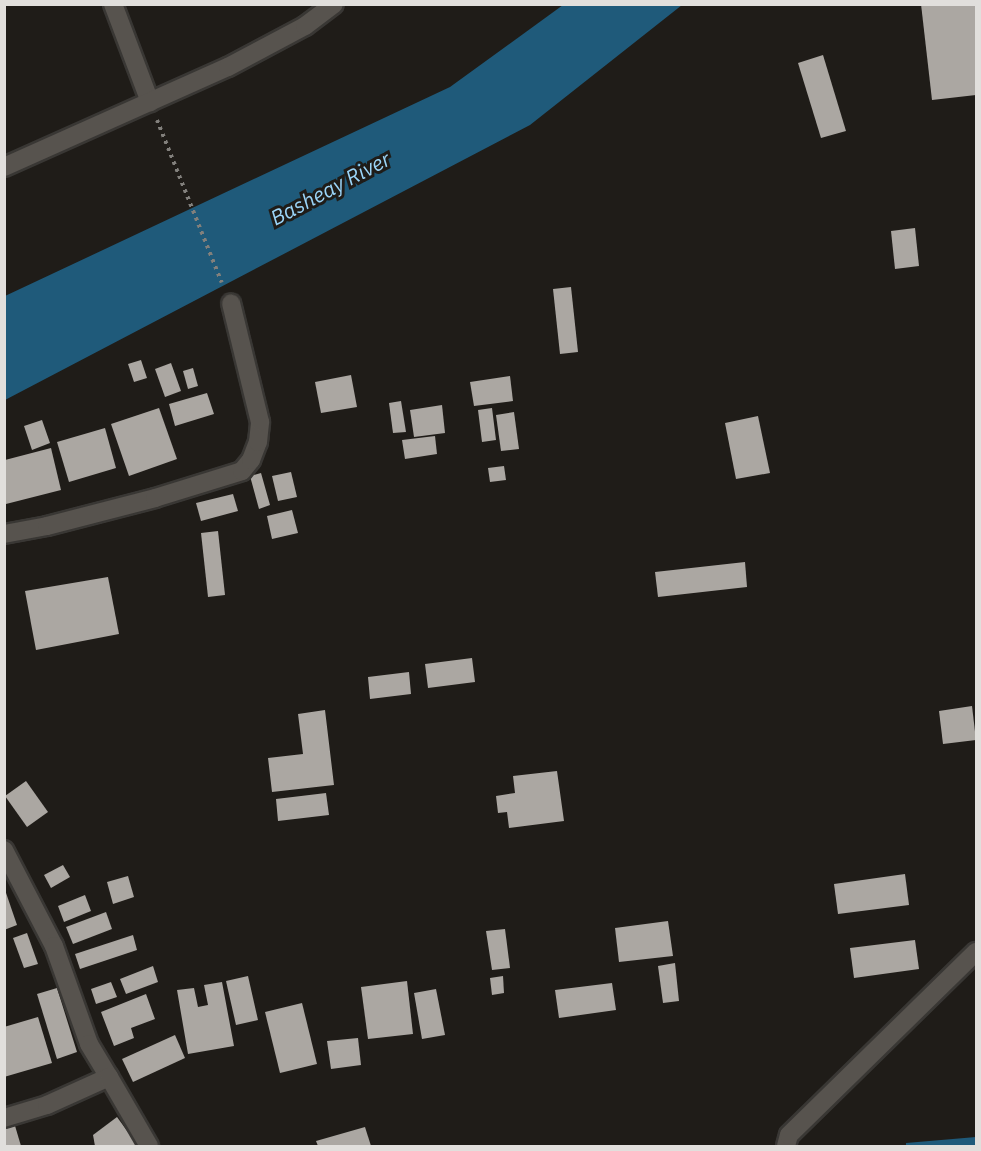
<!DOCTYPE html>
<html>
<head>
<meta charset="utf-8">
<style>
	body { margin:0 }
	#map { position:relative; width:981px; height:1151px; overflow:hidden; background:#1f1c18; font-family:"IBM Plex Sans",sans-serif }
	div>[style] { position:absolute }
	[style*='--x'] { left:calc(var(--x)*1px); top:calc(var(--y)*1px); width:calc(var(--w)*1px); rotate:calc(var(--a)*1deg) }
	.water>* { inset:0; background:#1f5a7a }
	.building>* { inset:0; background:#aba7a2 }
	.path>* { height:4px; margin-top:-2px; transform-origin:0; background:repeating-linear-gradient(90deg,#82807c 0 3px,transparent 0 7.5px) }
	.roads { filter:drop-shadow(2px 0 #393734) drop-shadow(-2px 0 #393734) drop-shadow(0 2px #393734) drop-shadow(0 -2px #393734) }
	.minor>* { height:18px; margin:-9px; padding:0 9px; transform-origin:9px; border-radius:9px; background:#57534e }
	span { translate:-50% -50%; white-space:nowrap; text-align:center; line-height:1.15; -webkit-text-stroke:6px #1f1c18; paint-order:stroke }
	.water-label { font-size:21px; color:#9bd5f8; font-style:italic }
	.frame { position:absolute; inset:0; border:6px solid #e1dfdc; pointer-events:none }
</style>
</head>
<body>
<div id="map">
	<div class="water">
		<div style="clip-path:polygon(563px 5px,682px 5px,530px 125px,5px 400px,5px 296px,450px 87px)"></div>
		<div style="clip-path:polygon(976px 1137px,976px 1146px,906px 1146px,906px 1143px)"></div>
	</div>
	<div class="building">
		<div style="clip-path:polygon(921px 4px,976px 4px,976px 95px,932px 100px)"></div>
		<div style="clip-path:polygon(823px 55px,846px 131px,821px 138px,798px 63px)"></div>
		<div style="clip-path:polygon(915px 228px,919px 266px,895px 269px,891px 231px)"></div>
		<div style="clip-path:polygon(571px 287px,578px 352px,560px 354px,553px 289px)"></div>
		<div style="clip-path:polygon(141px 360px,147px 378px,134px 382px,128px 364px)"></div>
		<div style="clip-path:polygon(171px 363px,181px 391px,165px 397px,155px 369px)"></div>
		<div style="clip-path:polygon(193px 368px,198px 386px,188px 389px,183px 371px)"></div>
		<div style="clip-path:polygon(351px 375px,357px 407px,321px 413px,315px 382px)"></div>
		<div style="clip-path:polygon(510px 376px,513px 401px,474px 406px,470px 382px)"></div>
		<div style="clip-path:polygon(207px 393px,214px 414px,175px 426px,169px 404px)"></div>
		<div style="clip-path:polygon(401px 401px,406px 432px,393px 433px,389px 403px)"></div>
		<div style="clip-path:polygon(442px 405px,445px 433px,414px 437px,410px 410px)"></div>
		<div style="clip-path:polygon(159px 408px,177px 459px,129px 476px,111px 424px)"></div>
		<div style="clip-path:polygon(492px 408px,496px 440px,482px 442px,478px 410px)"></div>
		<div style="clip-path:polygon(514px 412px,519px 449px,501px 451px,496px 415px)"></div>
		<div style="clip-path:polygon(758px 416px,770px 473px,736px 479px,725px 423px)"></div>
		<div style="clip-path:polygon(42px 420px,50px 443px,32px 450px,24px 426px)"></div>
		<div style="clip-path:polygon(105px 428px,116px 468px,69px 482px,57px 442px)"></div>
		<div style="clip-path:polygon(435px 436px,437px 454px,405px 459px,402px 440px)"></div>
		<div style="clip-path:polygon(51px 448px,61px 490px,6px 504px,5px 460px)"></div>
		<div style="clip-path:polygon(504px 466px,506px 480px,490px 482px,488px 468px)"></div>
		<div style="clip-path:polygon(291px 472px,297px 497px,278px 501px,272px 476px)"></div>
		<div style="clip-path:polygon(261px 473px,270px 505px,259px 509px,250px 476px)"></div>
		<div style="clip-path:polygon(233px 494px,238px 511px,201px 521px,196px 503px)"></div>
		<div style="clip-path:polygon(292px 510px,298px 533px,272px 539px,267px 516px)"></div>
		<div style="clip-path:polygon(218px 531px,225px 595px,208px 597px,201px 533px)"></div>
		<div style="clip-path:polygon(745px 562px,747px 587px,658px 597px,655px 572px)"></div>
		<div style="clip-path:polygon(108px 577px,119px 634px,36px 650px,25px 591px)"></div>
		<div style="clip-path:polygon(472px 658px,475px 682px,428px 688px,425px 664px)"></div>
		<div style="clip-path:polygon(409px 672px,411px 694px,370px 699px,368px 677px)"></div>
		<div style="clip-path:polygon(972px 706px,976px 740px,943px 744px,939px 711px)"></div>
		<div style="clip-path:polygon(325px 710px,334px 785px,272px 792px,268px 758px,303px 754px,298px 714px)"></div>
		<div style="clip-path:polygon(557px 771px,564px 821px,509px 828px,507px 812px,498px 813px,496px 796px,515px 793px,513px 776px)"></div>
		<div style="clip-path:polygon(26px 781px,48px 812px,27px 827px,5px 796px)"></div>
		<div style="clip-path:polygon(326px 793px,329px 815px,278px 821px,276px 799px)"></div>
		<div style="clip-path:polygon(63px 865px,70px 877px,51px 888px,44px 875px)"></div>
		<div style="clip-path:polygon(905px 874px,909px 905px,838px 914px,834px 884px)"></div>
		<div style="clip-path:polygon(128px 876px,134px 897px,113px 904px,107px 882px)"></div>
		<div style="clip-path:polygon(4px 887px,17px 925px,4px 930px)"></div>
		<div style="clip-path:polygon(85px 895px,91px 911px,64px 922px,58px 906px)"></div>
		<div style="clip-path:polygon(106px 912px,112px 929px,73px 944px,66px 927px)"></div>
		<div style="clip-path:polygon(668px 921px,673px 956px,619px 962px,615px 928px)"></div>
		<div style="clip-path:polygon(505px 929px,510px 968px,492px 970px,486px 931px)"></div>
		<div style="clip-path:polygon(27px 933px,38px 964px,24px 968px,13px 938px)"></div>
		<div style="clip-path:polygon(133px 935px,137px 950px,80px 969px,75px 954px)"></div>
		<div style="clip-path:polygon(915px 940px,919px 969px,854px 978px,850px 948px)"></div>
		<div style="clip-path:polygon(675px 963px,679px 1001px,663px 1003px,658px 966px)"></div>
		<div style="clip-path:polygon(153px 966px,158px 982px,126px 994px,120px 979px)"></div>
		<div style="clip-path:polygon(248px 976px,258px 1020px,236px 1025px,226px 981px)"></div>
		<div style="clip-path:polygon(503px 976px,504px 993px,492px 995px,490px 978px)"></div>
		<div style="clip-path:polygon(407px 981px,413px 1034px,368px 1039px,361px 987px)"></div>
		<div style="clip-path:polygon(111px 982px,117px 997px,96px 1004px,91px 989px)"></div>
		<div style="clip-path:polygon(222px 982px,234px 1046px,188px 1054px,177px 990px,194px 988px,198px 1007px,208px 1005px,204px 985px)"></div>
		<div style="clip-path:polygon(612px 983px,616px 1010px,559px 1018px,555px 990px)"></div>
		<div style="clip-path:polygon(57px 988px,77px 1052px,57px 1059px,37px 994px)"></div>
		<div style="clip-path:polygon(436px 989px,445px 1035px,422px 1039px,414px 993px)"></div>
		<div style="clip-path:polygon(146px 994px,155px 1019px,131px 1028px,134px 1038px,114px 1046px,101px 1012px)"></div>
		<div style="clip-path:polygon(302px 1003px,317px 1064px,280px 1073px,265px 1012px)"></div>
		<div style="clip-path:polygon(38px 1017px,52px 1063px,4px 1077px,4px 1027px)"></div>
		<div style="clip-path:polygon(175px 1035px,185px 1058px,133px 1082px,122px 1059px)"></div>
		<div style="clip-path:polygon(358px 1038px,361px 1065px,331px 1069px,327px 1041px)"></div>
		<div style="clip-path:polygon(117px 1117px,138px 1146px,95px 1146px,93px 1135px)"></div>
		<div style="clip-path:polygon(13px 1119px,21px 1146px,6px 1146px,4px 1122px)"></div>
		<div style="clip-path:polygon(365px 1127px,371px 1146px,318px 1146px,316px 1141px)"></div>
	</div>
	<div class="path">
		<div style="--x:157;--y:120;--w:175;--a:68.3"></div>
	</div>
	<div class="roads">
		<div class="minor">
			<div style="--x:113;--y:4;--w:105;--a:69.3"></div>
			<div style="--x:4;--y:167;--w:245;--a:-24.1"></div>
			<div style="--x:228;--y:67;--w:87;--a:-28"></div>
			<div style="--x:305;--y:26;--w:36;--a:-37"></div>
			<div style="--x:4;--y:534;--w:44;--a:-10.5"></div>
			<div style="--x:47;--y:526;--w:112;--a:-14.5"></div>
			<div style="--x:155;--y:498;--w:91;--a:-17.2"></div>
			<div style="--x:242;--y:471;--w:14;--a:-51"></div>
			<div style="--x:251;--y:460;--w:19;--a:-69"></div>
			<div style="--x:258;--y:442;--w:20;--a:-84"></div>
			<div style="--x:260;--y:422;--w:122;--a:-103.7"></div>
			<div style="--x:4;--y:850;--w:108;--a:62.5"></div>
			<div style="--x:54;--y:946;--w:104;--a:70.3"></div>
			<div style="--x:89;--y:1044;--w:39;--a:59"></div>
			<div style="--x:4;--y:1118;--w:45;--a:-16.8"></div>
			<div style="--x:47;--y:1105;--w:68;--a:-24.3"></div>
			<div style="--x:109;--y:1077;--w:80;--a:59.9"></div>
			<div style="--x:786;--y:1146;--w:11;--a:-75"></div>
			<div style="--x:789;--y:1135;--w:262;--a:-44.4"></div>
		</div>
	</div>
	<div class="water-label">
		<span style="left:330px;top:188px;rotate:-28deg">Basheay River</span>
	</div>
	<div class="frame"></div>
</div>
</body>
</html>
